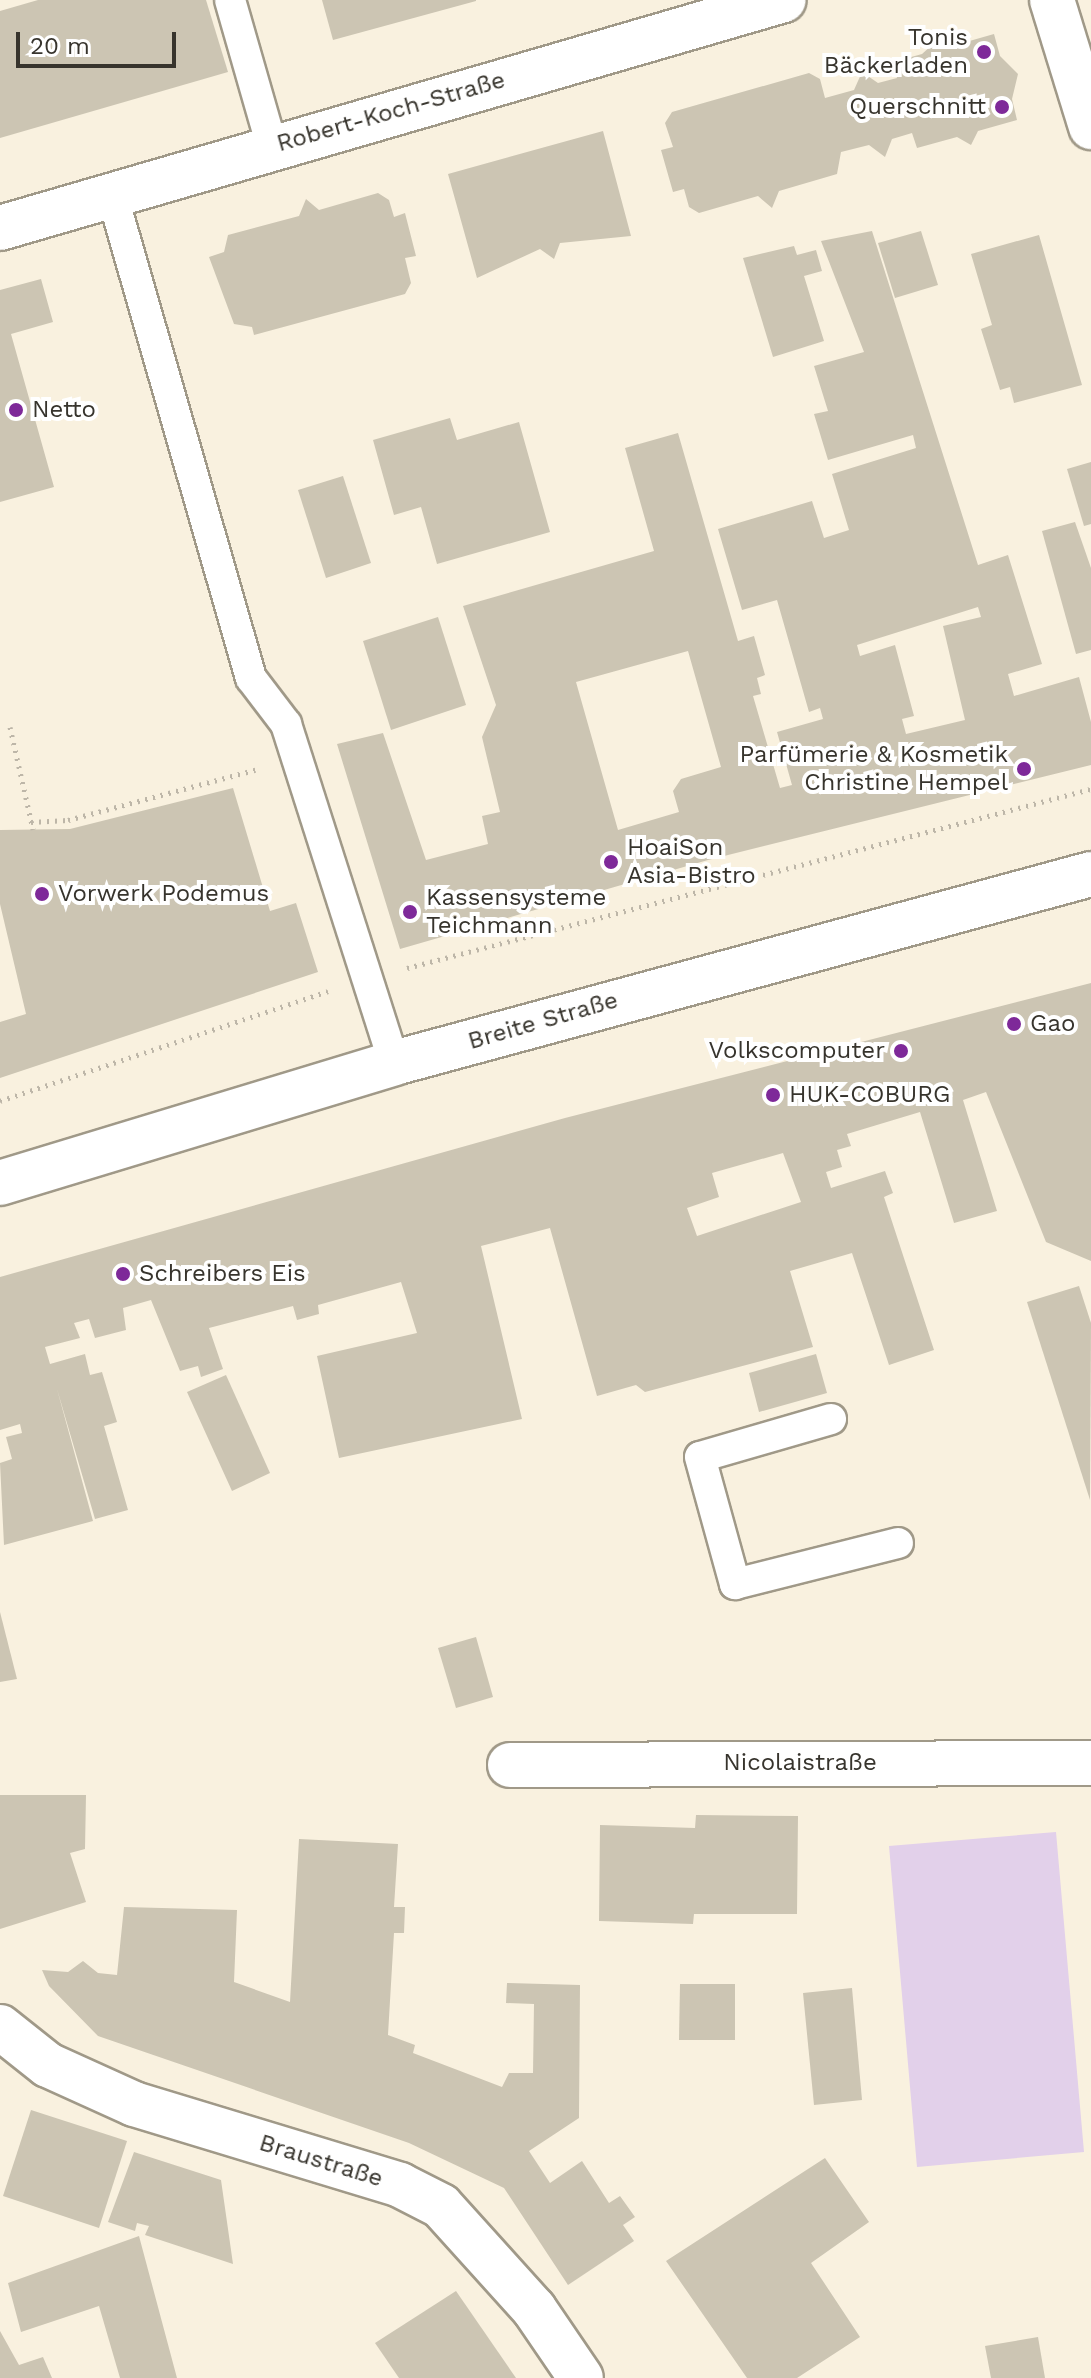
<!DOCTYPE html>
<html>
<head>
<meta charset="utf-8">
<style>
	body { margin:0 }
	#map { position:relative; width:1091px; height:2378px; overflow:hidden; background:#f9f1df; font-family:"Work Sans",sans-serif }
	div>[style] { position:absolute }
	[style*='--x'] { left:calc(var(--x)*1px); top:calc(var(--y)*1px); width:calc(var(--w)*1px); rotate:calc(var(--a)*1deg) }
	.green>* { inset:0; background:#e2d0ea }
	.building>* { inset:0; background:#ccc5b3 }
	.path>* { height:5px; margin-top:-2.5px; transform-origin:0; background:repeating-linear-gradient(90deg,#bdb6a8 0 2px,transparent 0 8px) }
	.roads { filter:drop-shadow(2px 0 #a09988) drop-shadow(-2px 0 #a09988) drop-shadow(0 2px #a09988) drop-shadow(0 -2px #a09988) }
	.service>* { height:30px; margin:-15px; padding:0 15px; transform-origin:15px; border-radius:15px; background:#fff }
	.minor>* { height:44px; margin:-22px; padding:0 22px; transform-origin:22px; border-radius:22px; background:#fff }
	.dots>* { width:22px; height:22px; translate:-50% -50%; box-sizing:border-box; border:4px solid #fff; border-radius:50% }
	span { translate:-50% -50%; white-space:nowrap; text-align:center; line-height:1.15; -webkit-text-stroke:8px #fff; paint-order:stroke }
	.poi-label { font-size:24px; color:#37342d }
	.right { translate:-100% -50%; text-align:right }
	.left { translate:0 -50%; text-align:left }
	.street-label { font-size:24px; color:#37342d }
	.scale { position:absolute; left:16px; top:32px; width:160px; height:36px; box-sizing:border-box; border:4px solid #37342d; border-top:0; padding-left:10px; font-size:24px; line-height:28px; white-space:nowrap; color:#37342d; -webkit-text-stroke:6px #fff; paint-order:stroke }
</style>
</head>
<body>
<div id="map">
	<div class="green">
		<div style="clip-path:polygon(1056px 1832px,1084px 2152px,917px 2167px,889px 1846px)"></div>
	</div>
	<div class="building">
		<div style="clip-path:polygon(38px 0,206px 0,228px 72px,0 138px,0 11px)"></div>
		<div style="clip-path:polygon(322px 0,476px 0,476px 1px,333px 40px)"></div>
		<div style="clip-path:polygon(994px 34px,1000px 56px,1018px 74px,1012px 99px,1017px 120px,978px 131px,971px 145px,957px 137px,917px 148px,912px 133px,892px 139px,885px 157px,869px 145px,841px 152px,837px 174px,779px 191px,772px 208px,758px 196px,699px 213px,689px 207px,684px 189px,673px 192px,661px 150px,673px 147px,665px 123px,672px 112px,809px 73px,820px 79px,825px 98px,854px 90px,862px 72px,878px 83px,897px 78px,893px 62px,922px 54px,942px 36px,966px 42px)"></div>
		<div style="clip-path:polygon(603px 131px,631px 236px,560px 243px,554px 259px,540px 249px,477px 278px,448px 174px)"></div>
		<div style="clip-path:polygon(378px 193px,389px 200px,394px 217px,405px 213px,416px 256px,405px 258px,411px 283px,405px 294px,254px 335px,252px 327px,234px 324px,209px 257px,224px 252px,228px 235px,299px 216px,306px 199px,319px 210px)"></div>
		<div style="clip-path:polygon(evenodd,872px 231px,978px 565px,1008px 555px,1042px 664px,1008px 674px,1014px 696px,1079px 677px,1091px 722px,1091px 765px,708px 860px,400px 949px,337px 744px,383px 733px,426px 860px,488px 844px,482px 816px,500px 812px,482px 737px,496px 705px,463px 606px,654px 551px,625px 448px,678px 433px,738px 641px,754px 636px,765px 675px,757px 678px,761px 694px,753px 696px,780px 788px,792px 785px,777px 732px,823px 719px,820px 708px,809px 712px,777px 600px,742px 610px,718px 529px,812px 501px,824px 538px,849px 530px,832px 474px,916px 448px,913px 435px,828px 460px,814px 414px,828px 411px,814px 366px,864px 352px,821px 241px,872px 231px,978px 607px,981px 617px,943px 626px,965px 720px,906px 734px,902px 719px,914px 716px,895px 645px,860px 656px,857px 645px,978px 607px,872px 231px,688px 651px,721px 767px,681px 779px,673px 791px,679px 812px,618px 830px,576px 682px,688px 651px)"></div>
		<div style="clip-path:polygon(921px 231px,938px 285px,895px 298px,878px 243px)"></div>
		<div style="clip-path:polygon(1039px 235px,1082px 385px,1014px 403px,1010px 387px,1000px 390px,981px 329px,992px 325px,971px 254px)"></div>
		<div style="clip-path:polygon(794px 246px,797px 255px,816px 250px,822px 271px,804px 276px,824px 341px,773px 357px,743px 258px)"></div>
		<div style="clip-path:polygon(41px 279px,53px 322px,11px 334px,54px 487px,0 502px,0 290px)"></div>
		<div style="clip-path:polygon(450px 418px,457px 440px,519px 422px,550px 532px,437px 564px,421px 507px,394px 515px,373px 440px)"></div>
		<div style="clip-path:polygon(1091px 462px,1091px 524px,1084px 526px,1067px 469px)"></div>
		<div style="clip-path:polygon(343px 476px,371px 563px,326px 578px,298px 490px)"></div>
		<div style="clip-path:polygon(1075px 522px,1091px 568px,1091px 650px,1076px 654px,1042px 531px)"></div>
		<div style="clip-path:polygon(438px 617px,466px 705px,391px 730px,363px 641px)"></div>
		<div style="clip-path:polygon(233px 788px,270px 911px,296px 903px,318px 972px,0 1078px,0 1022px,26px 1014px,0 904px,0 830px,70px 829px)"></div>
		<div style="clip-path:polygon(evenodd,1091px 983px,1091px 1261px,1046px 1242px,986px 1092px,963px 1100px,997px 1211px,954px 1223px,920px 1112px,847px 1134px,851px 1146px,837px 1150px,842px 1167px,826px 1172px,831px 1188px,885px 1171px,893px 1193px,884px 1197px,934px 1350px,889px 1365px,852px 1253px,790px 1271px,813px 1347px,645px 1392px,636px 1385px,597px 1396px,550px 1228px,481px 1246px,522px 1419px,339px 1458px,317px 1356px,417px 1333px,401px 1282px,318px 1305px,319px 1314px,297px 1320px,293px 1306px,209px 1328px,223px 1369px,201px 1377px,198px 1366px,180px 1371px,151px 1300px,123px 1308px,126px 1330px,95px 1338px,89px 1319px,74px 1323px,80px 1338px,45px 1347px,50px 1364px,85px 1354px,90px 1375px,102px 1372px,117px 1422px,104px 1426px,128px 1510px,95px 1519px,57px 1389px,93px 1521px,4px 1545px,0 1463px,12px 1459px,6px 1437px,22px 1433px,20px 1424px,0 1430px,0 1277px,565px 1118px,1091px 983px,783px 1153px,801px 1202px,697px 1236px,687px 1208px,719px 1197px,712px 1173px,783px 1153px)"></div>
		<div style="clip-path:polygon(1079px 1286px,1091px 1323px,1090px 1500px,1027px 1302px)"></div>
		<div style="clip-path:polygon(816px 1354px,827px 1393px,759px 1412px,749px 1373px)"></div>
		<div style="clip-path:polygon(226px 1375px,270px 1473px,232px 1491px,187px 1392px)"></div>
		<div style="clip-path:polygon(0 1612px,17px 1679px,0 1682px)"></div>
		<div style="clip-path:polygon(476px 1637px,493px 1697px,456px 1708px,438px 1648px)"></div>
		<div style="clip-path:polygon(0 1795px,86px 1795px,85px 1849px,70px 1853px,86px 1902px,0 1929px)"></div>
		<div style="clip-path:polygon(696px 1815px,798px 1816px,797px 1914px,694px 1914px,693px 1924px,599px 1921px,600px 1825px,695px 1828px)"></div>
		<div style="clip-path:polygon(299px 1839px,398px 1844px,394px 1907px,405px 1907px,404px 1933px,394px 1933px,388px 2035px,415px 2045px,413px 2053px,502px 2087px,509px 2073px,533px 2073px,534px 2004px,506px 2003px,507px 1983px,580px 1985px,579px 2118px,529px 2151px,550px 2183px,582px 2161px,609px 2203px,620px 2196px,635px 2217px,623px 2225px,634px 2241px,568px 2285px,504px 2188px,409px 2143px,98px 2036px,49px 1986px,42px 1970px,68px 1972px,83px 1961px,98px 1973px,117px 1975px,124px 1907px,237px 1910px,234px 1982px,290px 2002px)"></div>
		<div style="clip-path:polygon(680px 1984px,735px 1984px,735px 2040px,679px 2040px)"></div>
		<div style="clip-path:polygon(852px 1988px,862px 2100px,814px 2105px,803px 1993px)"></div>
		<div style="clip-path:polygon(31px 2110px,127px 2141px,99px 2228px,3px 2196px)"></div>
		<div style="clip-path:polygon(134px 2152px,221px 2180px,233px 2264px,145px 2235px,149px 2226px,137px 2223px,135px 2231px,108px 2222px)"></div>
		<div style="clip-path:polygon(825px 2158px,869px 2222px,811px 2263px,860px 2337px,797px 2378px,747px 2378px,666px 2261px)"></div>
		<div style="clip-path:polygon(139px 2236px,177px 2378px,120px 2378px,99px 2306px,21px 2332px,8px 2283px)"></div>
		<div style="clip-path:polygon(456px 2291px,516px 2378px,399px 2378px,375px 2343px)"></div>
		<div style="clip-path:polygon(0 2331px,19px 2365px,43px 2357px,52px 2378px,0 2378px)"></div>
		<div style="clip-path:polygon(1038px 2337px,1045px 2378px,991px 2378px,985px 2346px)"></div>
	</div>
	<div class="path">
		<div style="--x:10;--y:727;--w:105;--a:77.3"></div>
		<div style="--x:31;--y:822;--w:37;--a:-3"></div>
		<div style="--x:68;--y:820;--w:194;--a:-15"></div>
		<div style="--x:407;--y:968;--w:707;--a:-14.67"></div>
		<div style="--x:0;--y:1101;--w:346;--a:-18.5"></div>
	</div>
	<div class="roads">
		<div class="service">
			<div style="--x:230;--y:0;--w:152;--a:74"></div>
			<div style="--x:112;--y:194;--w:504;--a:73.98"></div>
			<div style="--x:251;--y:678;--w:58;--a:52.7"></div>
			<div style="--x:286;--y:724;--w:356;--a:72.3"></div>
			<div style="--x:831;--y:1419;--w:136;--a:163.8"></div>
			<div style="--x:700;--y:1457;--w:132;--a:74.6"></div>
			<div style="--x:735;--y:1584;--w:168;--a:-14.1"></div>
		</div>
		<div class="minor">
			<div style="--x:1052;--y:0;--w:133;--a:72.9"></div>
			<div style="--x:0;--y:228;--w:816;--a:-16.22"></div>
			<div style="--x:0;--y:1183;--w:412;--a:-16.9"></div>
			<div style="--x:394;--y:1063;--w:722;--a:-15.17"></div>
			<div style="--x:510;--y:1765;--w:581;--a:-0.2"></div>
			<div style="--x:0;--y:2027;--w:61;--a:38.4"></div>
			<div style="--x:48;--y:2065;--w:94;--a:24.4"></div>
			<div style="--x:134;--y:2104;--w:278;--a:16.9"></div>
			<div style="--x:400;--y:2185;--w:46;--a:27.1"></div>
			<div style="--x:441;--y:2206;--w:139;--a:47.9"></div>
			<div style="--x:534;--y:2309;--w:83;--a:55.7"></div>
		</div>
	</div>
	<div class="dots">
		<div style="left:984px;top:52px;background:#7e2999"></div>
		<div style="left:1002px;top:107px;background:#7e2999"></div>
		<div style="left:16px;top:410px;background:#7e2999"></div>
		<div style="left:1024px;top:769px;background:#7e2999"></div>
		<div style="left:611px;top:862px;background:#7e2999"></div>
		<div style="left:42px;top:894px;background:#7e2999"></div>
		<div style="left:410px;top:912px;background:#7e2999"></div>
		<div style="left:1014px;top:1024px;background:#7e2999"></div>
		<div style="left:901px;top:1051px;background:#7e2999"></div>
		<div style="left:773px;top:1095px;background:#7e2999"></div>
		<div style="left:123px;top:1274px;background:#7e2999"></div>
	</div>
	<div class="poi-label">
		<span class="right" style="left:968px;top:52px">Tonis<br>Bäckerladen</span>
		<span class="right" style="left:986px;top:107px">Querschnitt</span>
		<span class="left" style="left:32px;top:410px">Netto</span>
		<span class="right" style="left:1008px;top:769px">Parfümerie &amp; Kosmetik<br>Christine Hempel</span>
		<span class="left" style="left:627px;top:862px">HoaiSon<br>Asia-Bistro</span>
		<span class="left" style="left:58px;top:894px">Vorwerk Podemus</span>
		<span class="left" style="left:426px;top:912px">Kassensysteme<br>Teichmann</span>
		<span class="left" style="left:1030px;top:1024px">Gao</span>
		<span class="right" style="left:885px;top:1051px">Volkscomputer</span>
		<span class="left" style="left:789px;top:1095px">HUK-COBURG</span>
		<span class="left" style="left:139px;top:1274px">Schreibers Eis</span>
	</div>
	<div class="street-label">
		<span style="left:391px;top:112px;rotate:-16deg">Robert-Koch-Straße</span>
		<span style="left:543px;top:1021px;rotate:-16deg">Breite Straße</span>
		<span style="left:800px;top:1763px">Nicolaistraße</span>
		<span style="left:321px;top:2161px;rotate:17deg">Braustraße</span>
	</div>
	<div class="scale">20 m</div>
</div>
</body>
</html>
